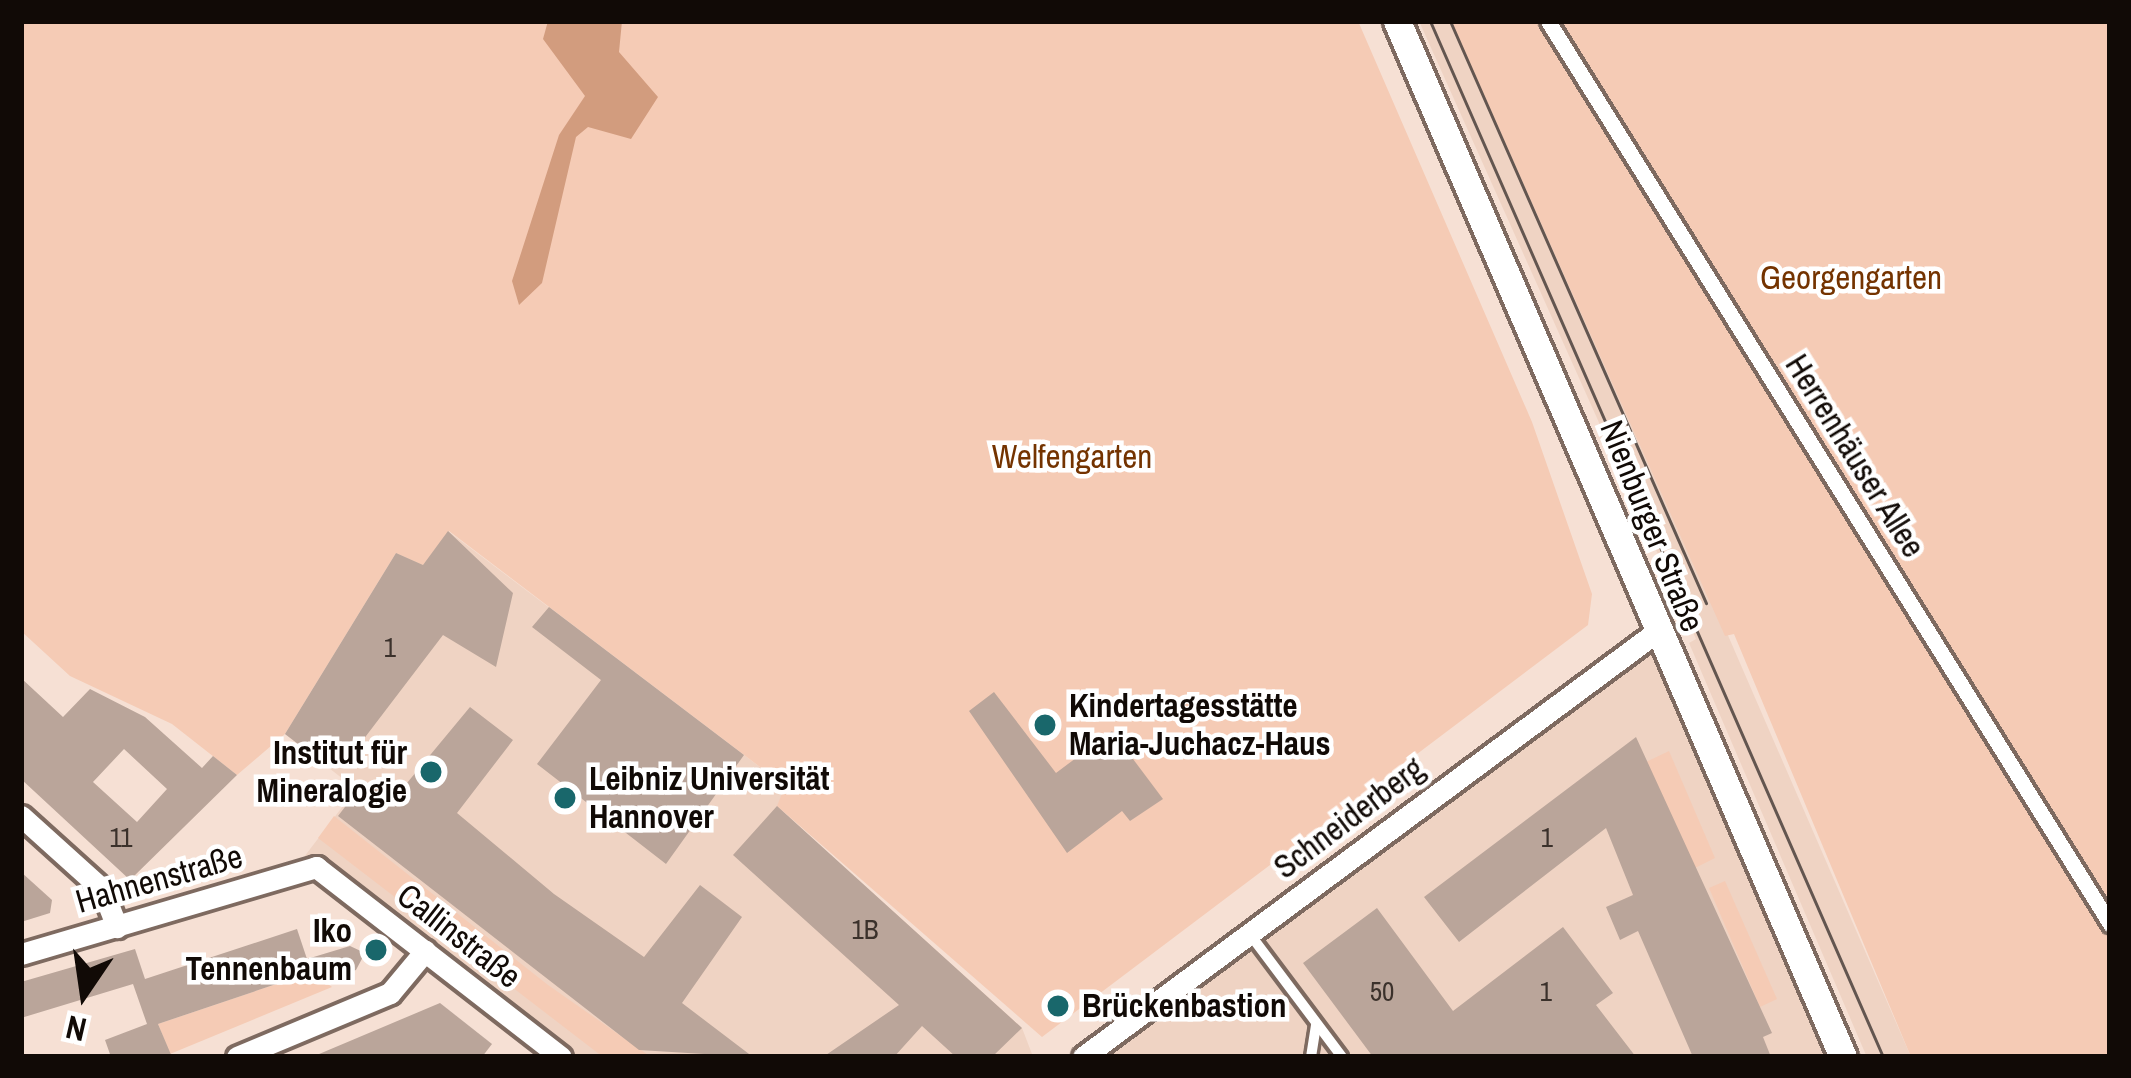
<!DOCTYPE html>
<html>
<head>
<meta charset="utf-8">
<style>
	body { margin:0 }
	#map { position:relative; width:2131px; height:1078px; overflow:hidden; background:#f6e0d4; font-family:"Archivo Narrow",sans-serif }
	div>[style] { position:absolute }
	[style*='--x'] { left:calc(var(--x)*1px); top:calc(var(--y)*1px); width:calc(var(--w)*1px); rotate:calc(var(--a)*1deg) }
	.built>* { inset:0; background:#efd3c3 }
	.green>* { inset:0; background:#f5cbb5 }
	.water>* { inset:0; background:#d29c7e }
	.building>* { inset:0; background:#baa59a }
	.roads { filter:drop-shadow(3px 0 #7e6a60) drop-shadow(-3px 0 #7e6a60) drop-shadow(0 3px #7e6a60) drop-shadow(0 -3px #7e6a60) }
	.service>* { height:10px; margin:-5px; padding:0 5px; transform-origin:5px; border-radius:5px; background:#fff }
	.pedestrian>* { height:15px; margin:-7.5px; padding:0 7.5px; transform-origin:7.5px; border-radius:7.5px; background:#fff }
	.minor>* { height:21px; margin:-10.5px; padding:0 10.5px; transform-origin:10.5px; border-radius:10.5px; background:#fff }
	.tertiary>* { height:27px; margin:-13.5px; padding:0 13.5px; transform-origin:13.5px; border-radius:13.5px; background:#fff }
	.tram>* { height:3px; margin:-1.5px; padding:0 1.5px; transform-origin:1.5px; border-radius:1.5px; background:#635650 }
	.dots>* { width:33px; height:33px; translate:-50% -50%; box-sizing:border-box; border:6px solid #fff; border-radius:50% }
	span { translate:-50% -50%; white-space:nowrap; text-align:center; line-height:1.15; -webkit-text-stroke:9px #fff; paint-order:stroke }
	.number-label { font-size:27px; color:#3b312b }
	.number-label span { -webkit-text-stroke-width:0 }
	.park-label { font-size:33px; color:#743300 }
	.street-label { font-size:33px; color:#110a06 }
	.poi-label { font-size:33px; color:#110a06; font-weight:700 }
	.left { translate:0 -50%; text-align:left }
	.right { translate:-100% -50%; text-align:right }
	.frame { position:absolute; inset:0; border:24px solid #110a06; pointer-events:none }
	.north { position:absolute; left:24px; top:934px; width:120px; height:120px; -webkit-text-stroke:9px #fff; paint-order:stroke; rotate:193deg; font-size:33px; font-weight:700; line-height:48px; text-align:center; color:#110a06 }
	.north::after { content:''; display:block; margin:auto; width:42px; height:54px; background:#110a06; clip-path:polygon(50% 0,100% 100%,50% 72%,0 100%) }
</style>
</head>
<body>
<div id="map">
	<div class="built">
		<div style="clip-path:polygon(1419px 21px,1450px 21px,1533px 186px,1911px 1057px,1866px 1055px,1689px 643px,1696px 639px)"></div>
		<div style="clip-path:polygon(448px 531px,785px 786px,778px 807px,1022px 1028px,1032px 1054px,561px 1057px,304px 857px,356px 789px,285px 734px,396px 553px)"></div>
		<div style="clip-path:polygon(1655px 633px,1843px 1057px,1083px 1057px)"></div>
	</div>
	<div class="green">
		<div style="clip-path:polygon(21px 21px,1358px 21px,1532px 422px,1592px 594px,1588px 625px,1042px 1037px,777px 806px,785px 786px,449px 531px,423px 565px,396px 553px,285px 734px,237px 775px,172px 724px,70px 676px,21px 631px)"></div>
		<div style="clip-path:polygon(1451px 21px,2110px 21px,2110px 1057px,1911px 1057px,1734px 634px,1725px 636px)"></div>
		<div style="clip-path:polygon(1669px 751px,1715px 858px,1691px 870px,1646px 762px)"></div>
		<div style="clip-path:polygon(334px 816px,548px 985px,651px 1057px,603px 1057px,318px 838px)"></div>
		<div style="clip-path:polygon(1725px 881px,1777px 999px,1760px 1007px,1709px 888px)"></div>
		<div style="clip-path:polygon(312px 972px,332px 987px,170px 1054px,158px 1024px)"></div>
	</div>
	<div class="water">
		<div style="clip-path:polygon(548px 21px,622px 21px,619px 52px,658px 97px,631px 139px,588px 127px,576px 137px,542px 283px,519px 305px,512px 281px,559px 135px,585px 96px,543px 39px)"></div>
	</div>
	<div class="building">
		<div style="clip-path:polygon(448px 531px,513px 593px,496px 667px,443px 635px,350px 757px,328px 739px,315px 757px,285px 734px,396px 553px,423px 565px)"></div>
		<div style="clip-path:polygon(549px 607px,744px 755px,666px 864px,537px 764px,601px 680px,532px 627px)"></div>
		<div style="clip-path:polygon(evenodd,21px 678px,63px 717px,90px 689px,145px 717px,202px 768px,213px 756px,237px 775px,130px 880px,21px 779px,21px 678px,124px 749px,167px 789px,137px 822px,93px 782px,124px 749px)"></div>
		<div style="clip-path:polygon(994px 692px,1056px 773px,1112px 731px,1163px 799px,1130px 821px,1122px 811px,1067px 853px,969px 711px)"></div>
		<div style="clip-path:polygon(470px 707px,513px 740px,457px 813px,554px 894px,644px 957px,700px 885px,742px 917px,682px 1003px,753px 1057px,639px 1050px,338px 816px,365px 781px,388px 799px,402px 789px)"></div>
		<div style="clip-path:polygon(1636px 737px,1772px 1033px,1763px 1037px,1771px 1057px,1693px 1057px,1638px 931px,1620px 940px,1606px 907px,1633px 895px,1606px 828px,1459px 942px,1424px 897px)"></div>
		<div style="clip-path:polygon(777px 806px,1022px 1028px,992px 1057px,956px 1057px,922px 1026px,894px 1057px,823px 1057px,899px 1005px,733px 855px)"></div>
		<div style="clip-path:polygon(21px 872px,52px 900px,50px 913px,21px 922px)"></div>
		<div style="clip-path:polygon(1377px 908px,1453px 1011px,1563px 927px,1613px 993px,1596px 1005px,1636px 1057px,1373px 1057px,1303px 963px)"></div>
		<div style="clip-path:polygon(297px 929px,307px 959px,350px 946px,365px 953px,356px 970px,316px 983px,312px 972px,158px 1024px,172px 1057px,111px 1057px,105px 1040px,147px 1024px,133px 984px,21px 1018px,21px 982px,135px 949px,145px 979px)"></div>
		<div style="clip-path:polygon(440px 1003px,492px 1044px,482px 1057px,312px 1057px)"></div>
	</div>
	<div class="roads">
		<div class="service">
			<div style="--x:1249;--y:933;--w:155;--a:53.1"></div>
			<div style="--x:1311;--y:1057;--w:33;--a:-81"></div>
		</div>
		<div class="pedestrian">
			<div style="--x:1548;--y:21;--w:1064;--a:58.1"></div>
		</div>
		<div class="minor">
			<div style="--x:21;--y:816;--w:109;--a:42"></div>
			<div style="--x:102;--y:889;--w:41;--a:68.5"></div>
			<div style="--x:21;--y:954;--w:308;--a:-16.4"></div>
			<div style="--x:316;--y:867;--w:310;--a:37.8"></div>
			<div style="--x:237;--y:1057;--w:166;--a:-22.7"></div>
			<div style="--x:390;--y:993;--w:55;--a:-50.2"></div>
			<div style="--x:1083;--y:1057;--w:712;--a:-36.55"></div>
		</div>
		<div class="tertiary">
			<div style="--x:1397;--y:21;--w:1128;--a:66.71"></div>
		</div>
	</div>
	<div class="tram">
		<div style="--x:1430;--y:21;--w:1131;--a:66.38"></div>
		<div style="--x:1450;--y:21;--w:636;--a:66.26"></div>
	</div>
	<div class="dots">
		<div style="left:1045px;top:725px;background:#19676b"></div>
		<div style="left:431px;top:772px;background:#19676b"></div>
		<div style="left:565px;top:798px;background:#19676b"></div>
		<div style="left:376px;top:950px;background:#19676b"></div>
		<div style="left:1058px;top:1006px;background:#19676b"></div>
	</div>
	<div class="number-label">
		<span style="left:390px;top:648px">1</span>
		<span style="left:121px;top:838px">11</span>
		<span style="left:1547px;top:838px">1</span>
		<span style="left:865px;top:930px">1B</span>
		<span style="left:1382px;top:992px">50</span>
		<span style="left:1546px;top:992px">1</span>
	</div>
	<div class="park-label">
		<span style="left:1851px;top:278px">Georgengarten</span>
		<span style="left:1072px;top:457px">Welfengarten</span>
	</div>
	<div class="street-label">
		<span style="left:1855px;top:456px;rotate:58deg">Herrenhäuser Allee</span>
		<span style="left:1652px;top:526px;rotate:68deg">Nienburger Straße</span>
		<span style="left:1349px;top:818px;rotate:-37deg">Schneiderberg</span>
		<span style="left:159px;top:879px;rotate:-16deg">Hahnenstraße</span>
		<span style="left:459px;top:936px;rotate:38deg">Callinstraße</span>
	</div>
	<div class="poi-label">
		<span class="left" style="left:1069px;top:725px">Kindertagesstätte<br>Maria-Juchacz-Haus</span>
		<span class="right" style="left:407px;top:772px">Institut für<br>Mineralogie</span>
		<span class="left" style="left:589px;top:798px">Leibniz Universität<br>Hannover</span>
		<span class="right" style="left:352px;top:950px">Iko<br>Tennenbaum</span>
		<span class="left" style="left:1082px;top:1006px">Brückenbastion</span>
	</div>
	<div class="frame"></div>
	<div class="north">N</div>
</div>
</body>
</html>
